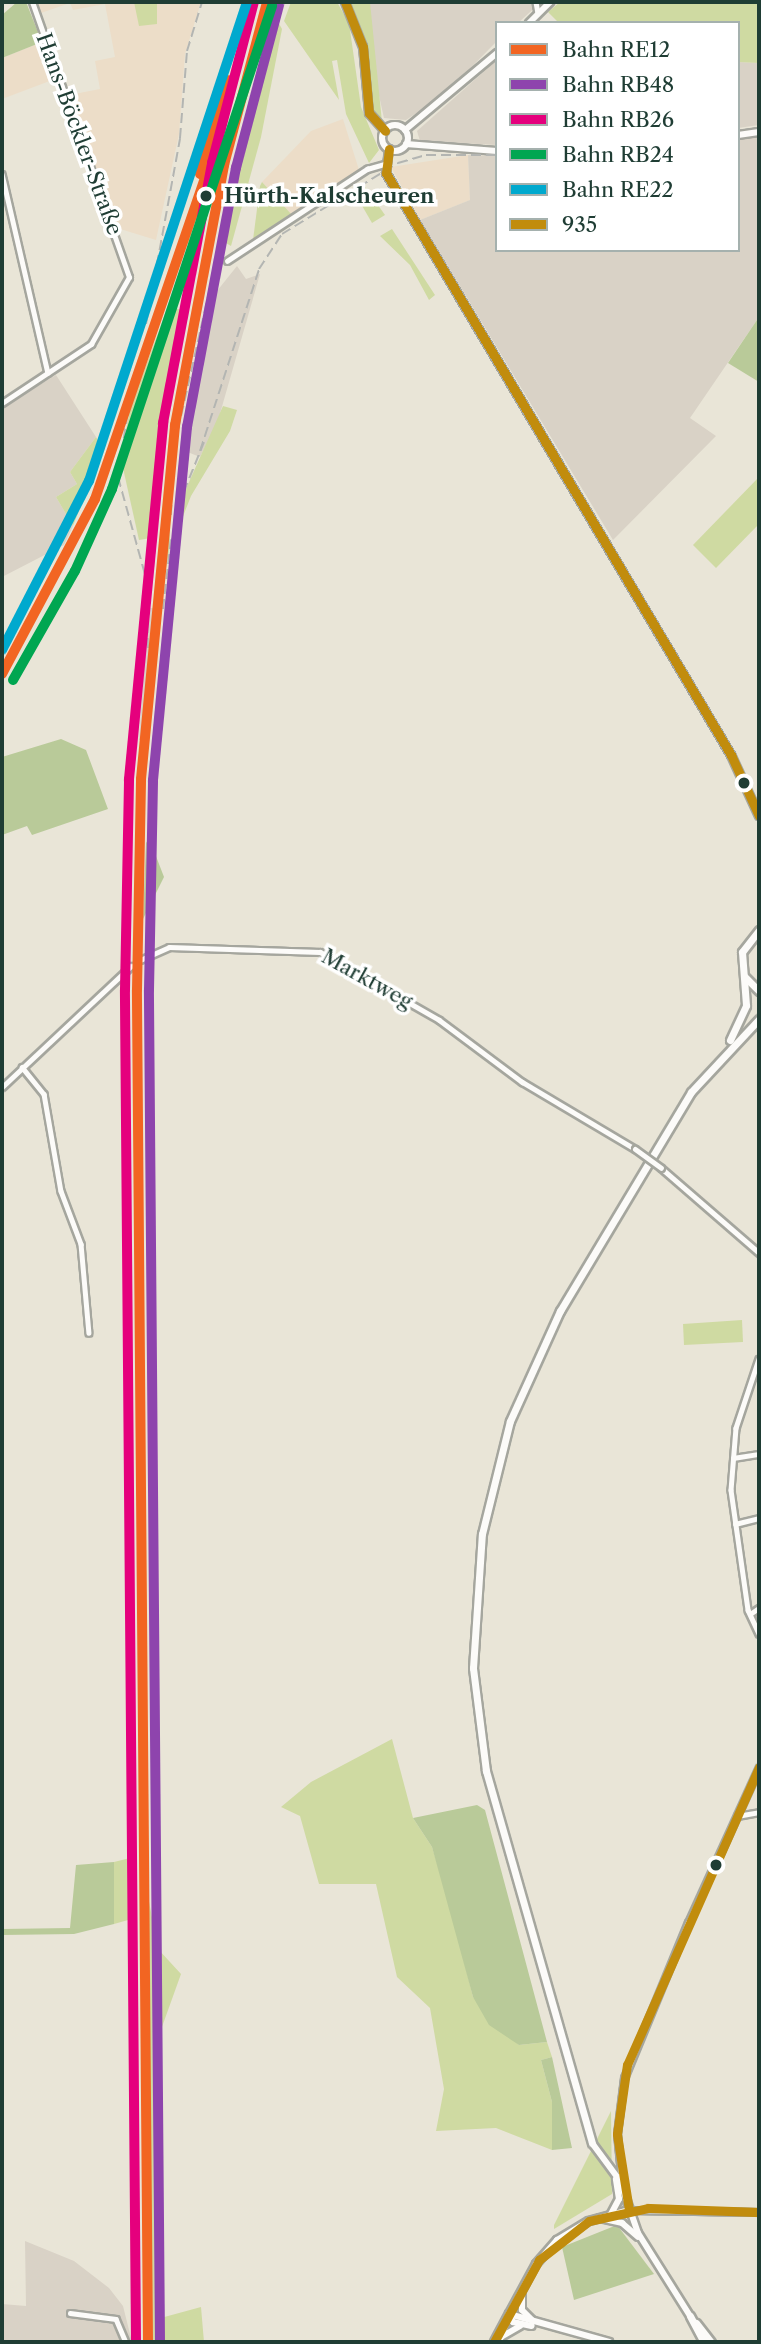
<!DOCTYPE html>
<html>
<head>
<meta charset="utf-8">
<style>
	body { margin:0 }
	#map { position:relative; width:761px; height:2344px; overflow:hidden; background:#e9e5d7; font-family:"Libre Caslon Text",serif }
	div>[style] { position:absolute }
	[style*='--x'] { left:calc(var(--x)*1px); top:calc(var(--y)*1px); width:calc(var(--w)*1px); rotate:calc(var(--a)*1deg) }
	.built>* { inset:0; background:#ecddc8 }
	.industrial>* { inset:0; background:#d9d2c6 }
	.green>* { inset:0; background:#cfdaa2 }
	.forest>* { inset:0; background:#b9ca99 }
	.roads { filter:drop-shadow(2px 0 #a5a69e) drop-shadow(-2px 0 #a5a69e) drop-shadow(0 2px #a5a69e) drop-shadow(0 -2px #a5a69e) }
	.minor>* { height:4.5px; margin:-2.25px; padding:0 2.25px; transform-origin:2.25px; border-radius:2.25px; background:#fcfbf9 }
	.tertiary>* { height:5px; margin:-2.5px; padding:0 2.5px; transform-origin:2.5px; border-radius:2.5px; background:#fcfbf9 }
	.secondary>* { height:6px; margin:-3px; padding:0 3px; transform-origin:3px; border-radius:3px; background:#fcfbf9 }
	.secondary>.ring { margin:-3px; padding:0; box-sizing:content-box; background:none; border:6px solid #fcfbf9; border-radius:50% }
	.primary>* { height:6px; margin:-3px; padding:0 3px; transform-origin:3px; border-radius:3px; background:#fcfbf9 }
	.trunk>* { height:7px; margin:-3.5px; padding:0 3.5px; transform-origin:3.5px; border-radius:3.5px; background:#fcfbf9 }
	.motorway>* { height:7px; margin:-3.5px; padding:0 3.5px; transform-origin:3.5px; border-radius:3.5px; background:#fcfbf9 }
	.rail>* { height:2px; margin-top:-1px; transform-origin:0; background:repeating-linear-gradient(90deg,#b3b5b2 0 10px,transparent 0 15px) }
	.bridges { filter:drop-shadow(2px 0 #a5a69e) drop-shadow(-2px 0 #a5a69e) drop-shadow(0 2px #a5a69e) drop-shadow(0 -2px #a5a69e) }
	.tertiary-bridge>* { height:5px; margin:-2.5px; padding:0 2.5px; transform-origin:2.5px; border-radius:2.5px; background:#fcfbf9 }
	.bus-1>* { height:9px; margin:-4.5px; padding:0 4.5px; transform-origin:4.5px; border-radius:4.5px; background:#c18c0d }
	.rail-1>* { height:10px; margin:-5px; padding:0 5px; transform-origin:5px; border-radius:5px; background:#f26522 }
	.rail-2>* { height:10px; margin:-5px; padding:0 5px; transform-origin:5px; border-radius:5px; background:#8e44ad }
	.rail-3>* { height:10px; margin:-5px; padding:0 5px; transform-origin:5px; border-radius:5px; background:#e5007d }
	.rail-4>* { height:10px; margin:-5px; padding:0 5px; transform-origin:5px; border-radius:5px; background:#00a651 }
	.rail-5>* { height:10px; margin:-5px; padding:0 5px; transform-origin:5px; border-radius:5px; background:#00a9ce }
	.dots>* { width:19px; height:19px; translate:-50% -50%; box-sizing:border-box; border:4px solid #fff; border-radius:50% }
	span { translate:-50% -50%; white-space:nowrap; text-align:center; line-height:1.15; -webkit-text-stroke:7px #fff; paint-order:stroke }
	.street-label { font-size:21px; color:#1f3d34 }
	.stop-label { font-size:21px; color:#1f3d34; font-weight:700 }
	.left { translate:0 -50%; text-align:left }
	.frame { position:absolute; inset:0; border:4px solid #1f3d34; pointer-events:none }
	.legend { position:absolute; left:495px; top:21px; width:245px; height:231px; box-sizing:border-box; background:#fff; border:2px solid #a5b1ae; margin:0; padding:9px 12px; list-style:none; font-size:21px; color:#1f3d34 }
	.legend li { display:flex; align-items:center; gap:14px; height:35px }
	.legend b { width:35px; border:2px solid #a5b1ae }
</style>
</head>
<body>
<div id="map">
	<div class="built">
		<div style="clip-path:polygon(36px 2px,201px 2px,185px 54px,179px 134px,156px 240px,117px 228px,69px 95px,100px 89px,95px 61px,115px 57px,105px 4px,73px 10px,70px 3px,41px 13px)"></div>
		<div style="clip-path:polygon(42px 42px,55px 79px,2px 99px,2px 58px)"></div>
		<div style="clip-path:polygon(343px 119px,359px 170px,292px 215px,262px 182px,311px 131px)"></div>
		<div style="clip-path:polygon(468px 155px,470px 200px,420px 220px,391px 167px)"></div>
	</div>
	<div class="industrial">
		<div style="clip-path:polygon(358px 2px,541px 2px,518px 23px,497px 23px,497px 41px,445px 94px,406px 120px,384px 118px)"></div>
		<div style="clip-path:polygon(497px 60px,497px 145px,420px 141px,417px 131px)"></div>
		<div style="clip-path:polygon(738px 62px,759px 63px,759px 125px,738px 128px)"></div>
		<div style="clip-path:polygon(759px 135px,759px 317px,690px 418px,716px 436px,613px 540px,420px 220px,470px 200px,468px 155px,497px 156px,497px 250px,738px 250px,738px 138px)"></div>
		<div style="clip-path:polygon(237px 266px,246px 279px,260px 274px,217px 424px,200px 457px,180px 449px,186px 406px,213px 296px)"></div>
		<div style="clip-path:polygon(56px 375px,96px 437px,70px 472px,77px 484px,56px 497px,73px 526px,64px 545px,2px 577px,2px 407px)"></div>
		<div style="clip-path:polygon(148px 608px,155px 608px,145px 740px,139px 740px)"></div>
		<div style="clip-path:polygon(25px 2241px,74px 2261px,109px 2288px,123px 2306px,132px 2342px,2px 2342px,2px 2304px,26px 2306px)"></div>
	</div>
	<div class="green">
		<div style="clip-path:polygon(134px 2px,157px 2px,157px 24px,139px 26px)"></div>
		<div style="clip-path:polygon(291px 2px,337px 2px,349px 23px,361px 107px,379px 150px,369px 163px,346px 114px,337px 60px,332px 61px,339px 100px,284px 21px)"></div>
		<div style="clip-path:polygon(349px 2px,370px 2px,382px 122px,373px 111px,367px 50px)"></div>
		<div style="clip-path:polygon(560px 2px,759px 2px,759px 63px,738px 62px,738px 23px,559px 23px,548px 12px)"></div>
		<div style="clip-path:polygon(277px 20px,282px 29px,261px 137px,231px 246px,221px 240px,227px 206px)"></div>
		<div style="clip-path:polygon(230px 106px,203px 232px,196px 246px,187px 244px)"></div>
		<div style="clip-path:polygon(262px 182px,292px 215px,253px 240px,260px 186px)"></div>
		<div style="clip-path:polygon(363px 184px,385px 215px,372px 223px,353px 190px)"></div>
		<div style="clip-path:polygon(392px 229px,435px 295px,429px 300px,410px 265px,380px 236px)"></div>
		<div style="clip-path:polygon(168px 306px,185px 311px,151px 538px,139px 540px,121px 459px,130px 408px)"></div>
		<div style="clip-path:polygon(223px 406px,237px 410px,230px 431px,191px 496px,173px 542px,185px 491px)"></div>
		<div style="clip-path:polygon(96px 437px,103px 449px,73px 526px,56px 497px,77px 484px,70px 472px)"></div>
		<div style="clip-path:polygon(759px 477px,759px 524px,716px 568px,693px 545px)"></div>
		<div style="clip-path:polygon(169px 493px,170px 546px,153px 640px,164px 517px)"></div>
		<div style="clip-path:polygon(742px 1320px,743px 1342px,684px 1345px,683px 1324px)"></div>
		<div style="clip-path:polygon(392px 1739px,413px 1818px,432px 1847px,450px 1905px,473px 1997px,519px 2045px,547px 2042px,552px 2057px,541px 2060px,552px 2102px,552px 2150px,496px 2128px,436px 2131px,444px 2089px,430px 2008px,397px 1977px,376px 1884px,319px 1884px,300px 1816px,281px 1807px,311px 1782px)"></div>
		<div style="clip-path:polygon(130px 1858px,135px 1918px,114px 1924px,114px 1862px)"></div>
		<div style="clip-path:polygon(147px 1891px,158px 1949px,181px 1974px,158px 2038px,157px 2319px,201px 2307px,204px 2342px,152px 2342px)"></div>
		<div style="clip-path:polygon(611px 2111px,612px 2194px,554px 2229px,554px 2225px)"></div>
	</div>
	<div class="forest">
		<div style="clip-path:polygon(17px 2px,26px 2px,42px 42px,2px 58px,2px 15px)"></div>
		<div style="clip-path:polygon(759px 317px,759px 382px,728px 363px)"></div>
		<div style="clip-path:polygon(61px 739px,86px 750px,108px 809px,32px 835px,27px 826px,2px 835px,2px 757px)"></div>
		<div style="clip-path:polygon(149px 838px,164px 877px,143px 919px,146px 843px)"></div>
		<div style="clip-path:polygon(477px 1805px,485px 1810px,547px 2042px,519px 2045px,489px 2025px,473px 1997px,432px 1847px,413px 1818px)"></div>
		<div style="clip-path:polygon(114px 1862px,114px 1924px,74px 1934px,2px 1935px,2px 1929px,70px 1928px,76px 1865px)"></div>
		<div style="clip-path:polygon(552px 2057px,572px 2148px,552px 2150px,552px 2102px,541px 2060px)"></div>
		<div style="clip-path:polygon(617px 2225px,654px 2274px,574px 2300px,562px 2247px)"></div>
	</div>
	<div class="roads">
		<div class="minor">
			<div style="--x:536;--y:2;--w:11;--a:80"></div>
			<div style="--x:2;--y:174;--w:204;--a:77"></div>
			<div style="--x:227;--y:261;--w:168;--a:-33.3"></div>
			<div style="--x:367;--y:169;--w:18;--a:-16"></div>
			<div style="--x:22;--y:1067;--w:35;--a:51"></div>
			<div style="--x:44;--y:1094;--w:98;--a:80.1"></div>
			<div style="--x:61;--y:1191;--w:57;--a:69.3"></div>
			<div style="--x:81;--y:1244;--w:89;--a:84.9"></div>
			<div style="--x:759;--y:1359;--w:73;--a:108.4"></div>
			<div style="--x:736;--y:1428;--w:62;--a:94.6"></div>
			<div style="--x:731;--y:1490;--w:121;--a:81.9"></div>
			<div style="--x:748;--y:1610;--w:26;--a:65"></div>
			<div style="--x:733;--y:1458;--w:26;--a:-9"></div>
			<div style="--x:735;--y:1524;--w:25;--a:-14"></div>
			<div style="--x:750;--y:1614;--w:11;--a:-34"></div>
			<div style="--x:737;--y:1816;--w:22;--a:-10"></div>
			<div style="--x:622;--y:2184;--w:50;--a:-95.7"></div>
			<div style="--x:617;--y:2134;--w:56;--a:-82.9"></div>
			<div style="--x:624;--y:2078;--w:168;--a:-67.6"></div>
			<div style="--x:70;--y:2313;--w:46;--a:7.4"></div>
			<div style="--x:116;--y:2319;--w:25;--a:67"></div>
		</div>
		<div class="tertiary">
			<div style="--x:2;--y:403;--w:107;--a:-33.5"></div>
			<div style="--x:91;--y:344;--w:77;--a:-60.4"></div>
			<div style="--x:129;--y:277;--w:292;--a:-109.4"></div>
			<div style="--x:140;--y:960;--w:32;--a:-24"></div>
			<div style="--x:169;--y:947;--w:151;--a:1.9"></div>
			<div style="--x:320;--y:952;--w:137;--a:29.7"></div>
			<div style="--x:439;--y:1020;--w:104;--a:36.8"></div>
			<div style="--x:522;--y:1082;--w:131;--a:30.7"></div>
			<div style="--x:2;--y:1087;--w:177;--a:-43.2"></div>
			<div style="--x:661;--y:1168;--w:130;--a:40.9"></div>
			<div style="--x:688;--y:1923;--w:171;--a:-65.5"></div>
			<div style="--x:629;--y:2210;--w:130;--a:0.9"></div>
		</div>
		<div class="secondary">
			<div style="--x:345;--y:2;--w:48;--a:68.2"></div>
			<div style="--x:363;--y:47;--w:66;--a:84.8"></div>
			<div style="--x:369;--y:113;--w:24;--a:48"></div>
			<div style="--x:529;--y:23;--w:30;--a:-45"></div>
			<div class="ring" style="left:382px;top:125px;width:20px;height:20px"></div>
			<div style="--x:405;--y:130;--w:120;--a:-39.9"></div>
			<div style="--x:738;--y:135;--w:21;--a:-8"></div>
			<div style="--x:406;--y:144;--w:91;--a:4.4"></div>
			<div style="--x:389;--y:149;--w:24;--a:97"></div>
			<div style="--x:386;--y:173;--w:677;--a:59.34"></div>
			<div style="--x:731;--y:755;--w:67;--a:65.3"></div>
			<div style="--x:494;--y:2342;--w:32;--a:-62"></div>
			<div style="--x:499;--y:2342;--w:25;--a:-69"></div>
		</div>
		<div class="primary">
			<div style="--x:592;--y:2143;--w:47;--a:53.6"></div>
			<div style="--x:620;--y:2181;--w:55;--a:70.9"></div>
			<div style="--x:638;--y:2233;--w:98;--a:57.9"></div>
			<div style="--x:611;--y:2214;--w:17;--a:-62"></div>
			<div style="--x:619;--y:2199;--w:20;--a:-99"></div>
			<div style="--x:600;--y:2218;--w:23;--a:13"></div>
			<div style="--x:622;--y:2223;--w:21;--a:41"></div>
			<div style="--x:522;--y:2292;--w:18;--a:90"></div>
			<div style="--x:522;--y:2310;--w:16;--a:45"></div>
			<div style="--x:509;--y:2314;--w:57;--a:-61.6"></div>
			<div style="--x:536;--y:2264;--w:32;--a:-49"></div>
			<div style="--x:557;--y:2240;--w:37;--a:-31"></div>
			<div style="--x:589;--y:2221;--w:41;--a:-15.4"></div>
			<div style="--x:509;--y:2314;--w:104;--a:15.6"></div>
			<div style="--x:509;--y:2314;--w:9;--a:63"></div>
			<div style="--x:513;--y:2322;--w:19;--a:12"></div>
			<div style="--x:501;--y:2337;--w:22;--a:-30"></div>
		</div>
		<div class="trunk">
			<div style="--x:745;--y:977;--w:20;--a:45"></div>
			<div style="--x:730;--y:1040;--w:38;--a:-65"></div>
			<div style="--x:746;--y:1005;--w:53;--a:-94.3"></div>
			<div style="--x:742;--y:952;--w:28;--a:-52"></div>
			<div style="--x:592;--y:2143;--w:387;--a:-105.9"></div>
			<div style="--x:486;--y:1771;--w:104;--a:-97.2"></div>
			<div style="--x:473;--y:1668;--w:134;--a:-86.2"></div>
			<div style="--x:482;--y:1534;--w:116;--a:-76.1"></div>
			<div style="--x:510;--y:1421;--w:121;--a:-65.6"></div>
			<div style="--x:560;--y:1311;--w:255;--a:-59.1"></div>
			<div style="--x:691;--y:1092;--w:100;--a:-47"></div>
			<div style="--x:696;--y:2323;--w:24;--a:52"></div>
		</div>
		<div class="motorway">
			<div style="--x:690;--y:2316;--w:30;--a:62"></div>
		</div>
	</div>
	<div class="rail">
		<div style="--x:146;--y:324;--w:189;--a:-79.6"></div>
		<div style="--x:180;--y:138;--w:87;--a:-85.4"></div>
		<div style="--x:187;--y:51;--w:51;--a:-73"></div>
		<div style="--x:132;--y:384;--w:94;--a:98.6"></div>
		<div style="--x:118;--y:477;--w:105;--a:74.5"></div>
		<div style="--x:146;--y:578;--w:73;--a:88.4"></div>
		<div style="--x:200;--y:451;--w:191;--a:-72"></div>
		<div style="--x:259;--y:269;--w:42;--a:-56.7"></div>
		<div style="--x:282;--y:234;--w:136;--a:-31.5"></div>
		<div style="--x:398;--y:163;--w:29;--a:-16"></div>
		<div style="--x:426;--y:155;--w:70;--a:0"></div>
		<div style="--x:168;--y:474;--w:484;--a:-77.3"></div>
		<div style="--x:171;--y:515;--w:49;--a:-87.7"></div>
		<div style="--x:171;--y:548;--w:43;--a:-80.5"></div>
		<div style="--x:178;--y:506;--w:69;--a:-67.9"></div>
		<div style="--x:163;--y:609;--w:70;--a:-83.5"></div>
	</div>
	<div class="bridges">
		<div class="tertiary-bridge">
			<div style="--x:635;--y:1149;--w:32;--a:36"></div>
		</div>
	</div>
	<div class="bus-1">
		<div style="--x:345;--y:2;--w:48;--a:68.2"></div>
		<div style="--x:363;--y:47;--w:66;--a:84.8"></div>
		<div style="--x:369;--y:113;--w:24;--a:48"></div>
		<div style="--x:389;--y:149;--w:24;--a:97"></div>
		<div style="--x:386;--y:173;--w:677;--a:59.34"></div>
		<div style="--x:731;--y:755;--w:67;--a:65.3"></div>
		<div style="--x:629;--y:2210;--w:77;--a:-99"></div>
		<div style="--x:617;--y:2134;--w:70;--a:-81.8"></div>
		<div style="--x:627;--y:2065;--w:326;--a:-66.1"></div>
		<div style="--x:494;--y:2342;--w:94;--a:-61.2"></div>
		<div style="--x:539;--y:2260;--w:63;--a:-38"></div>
		<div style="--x:589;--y:2221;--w:60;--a:-12.4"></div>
		<div style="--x:648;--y:2208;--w:111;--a:2.1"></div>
	</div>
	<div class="rail-1">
		<div style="--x:200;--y:174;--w:98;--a:-72.9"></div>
		<div style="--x:2;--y:674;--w:198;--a:-62"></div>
		<div style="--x:95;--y:499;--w:357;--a:-71.1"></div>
		<div style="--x:148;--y:2342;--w:1352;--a:-90.47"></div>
		<div style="--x:137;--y:990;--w:211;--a:-88.9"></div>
		<div style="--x:141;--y:779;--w:356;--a:-84.5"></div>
		<div style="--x:175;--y:425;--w:265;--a:-79.3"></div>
		<div style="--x:224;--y:165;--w:169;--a:-75.2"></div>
	</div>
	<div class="rail-2">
		<div style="--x:160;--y:2342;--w:1352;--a:-90.47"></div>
		<div style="--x:149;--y:990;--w:210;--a:-88.9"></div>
		<div style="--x:153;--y:780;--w:355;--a:-84.5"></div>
		<div style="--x:187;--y:427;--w:264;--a:-79.3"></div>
		<div style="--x:236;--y:168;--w:169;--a:-75.2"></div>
	</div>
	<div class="rail-3">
		<div style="--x:136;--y:2342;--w:1352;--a:-90.47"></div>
		<div style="--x:125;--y:990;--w:211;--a:-88.9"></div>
		<div style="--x:129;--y:779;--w:358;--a:-84.5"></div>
		<div style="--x:163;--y:423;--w:265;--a:-79.3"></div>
		<div style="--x:212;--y:163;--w:166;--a:-75.4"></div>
	</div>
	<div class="rail-4">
		<div style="--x:13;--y:680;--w:125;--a:-60.4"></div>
		<div style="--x:75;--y:571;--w:90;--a:-65.7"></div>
		<div style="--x:112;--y:489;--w:509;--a:-71.67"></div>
	</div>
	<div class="rail-5">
		<div style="--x:2;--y:650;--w:190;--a:-62.8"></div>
		<div style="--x:89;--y:481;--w:504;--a:-71.74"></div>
	</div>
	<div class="dots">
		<div style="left:206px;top:196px;background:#1f3d34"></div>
		<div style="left:744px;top:783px;background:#1f3d34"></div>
		<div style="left:716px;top:1865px;background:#1f3d34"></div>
	</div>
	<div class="street-label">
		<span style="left:79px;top:134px;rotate:70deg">Hans-Böckler-Straße</span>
		<span style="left:367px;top:979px;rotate:29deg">Marktweg</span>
	</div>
	<div class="stop-label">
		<span class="left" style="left:224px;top:196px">Hürth-Kalscheuren</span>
	</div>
	<div class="frame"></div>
	<ul class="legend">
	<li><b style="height:9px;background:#f26522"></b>Bahn RE12</li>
	<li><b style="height:9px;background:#8e44ad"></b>Bahn RB48</li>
	<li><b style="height:9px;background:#e5007d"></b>Bahn RB26</li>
	<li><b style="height:9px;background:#00a651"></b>Bahn RB24</li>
	<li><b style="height:9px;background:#00a9ce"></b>Bahn RE22</li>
	<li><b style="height:9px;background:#c18c0d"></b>935</li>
	</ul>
</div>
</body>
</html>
